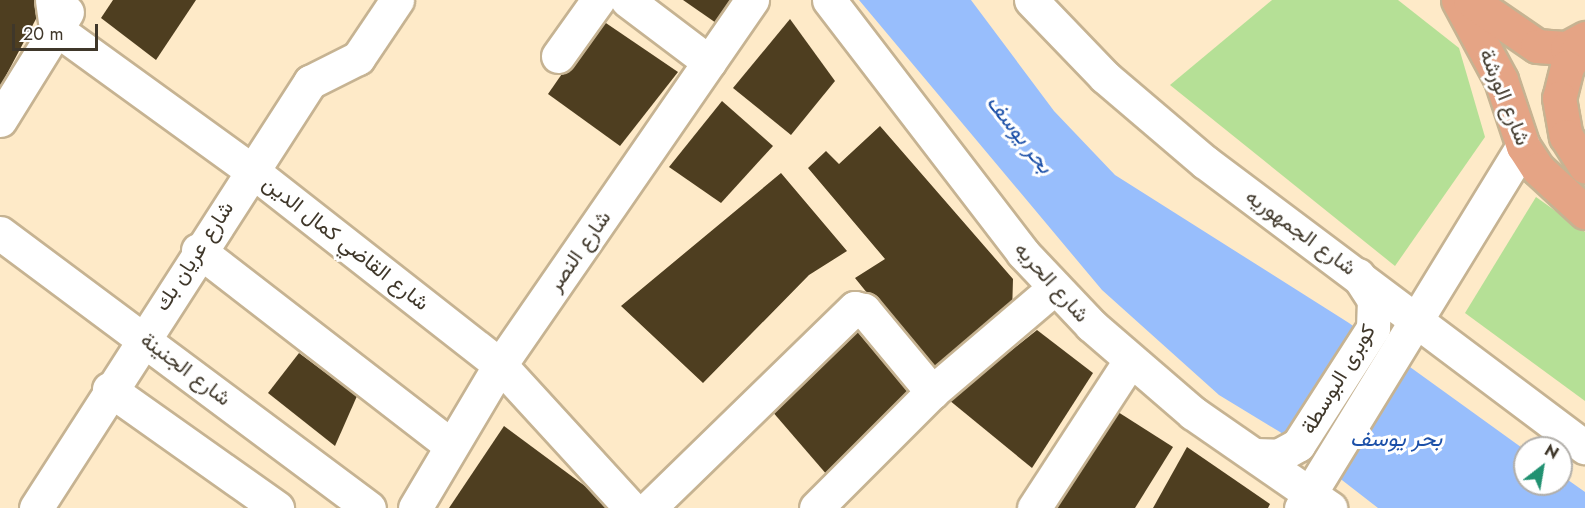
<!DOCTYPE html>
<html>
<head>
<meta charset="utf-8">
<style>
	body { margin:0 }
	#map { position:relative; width:1585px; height:508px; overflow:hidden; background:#feeac8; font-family:Jost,Vazirmatn,sans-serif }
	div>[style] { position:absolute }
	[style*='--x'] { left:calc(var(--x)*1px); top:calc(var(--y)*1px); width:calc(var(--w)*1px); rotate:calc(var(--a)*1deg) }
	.green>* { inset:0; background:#b5e096 }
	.water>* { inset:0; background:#98befc }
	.building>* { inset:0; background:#4e3e20 }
	.roads { filter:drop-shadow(2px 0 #c6b392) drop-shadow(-2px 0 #c6b392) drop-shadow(0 2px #c6b392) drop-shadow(0 -2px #c6b392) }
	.minor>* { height:33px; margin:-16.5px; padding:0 16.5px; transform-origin:16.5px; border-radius:16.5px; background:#fff }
	.major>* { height:33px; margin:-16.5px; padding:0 16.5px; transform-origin:16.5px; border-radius:16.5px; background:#e5a485 }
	span { translate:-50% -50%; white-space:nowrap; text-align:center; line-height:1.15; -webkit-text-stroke:6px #fff; paint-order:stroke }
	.street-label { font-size:21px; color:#3f372a }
	.water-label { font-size:22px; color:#1c50a8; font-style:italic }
	.north { position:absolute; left:1513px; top:436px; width:60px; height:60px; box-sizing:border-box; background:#fff; border:2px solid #b2afaa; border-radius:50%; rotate:31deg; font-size:16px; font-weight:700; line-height:24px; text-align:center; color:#3f372a }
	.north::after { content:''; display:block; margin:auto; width:21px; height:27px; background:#219171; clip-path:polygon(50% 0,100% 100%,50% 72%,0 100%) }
	.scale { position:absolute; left:12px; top:24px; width:86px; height:27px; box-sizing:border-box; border:3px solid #3f372a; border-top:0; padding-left:8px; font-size:18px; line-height:21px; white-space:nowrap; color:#3f372a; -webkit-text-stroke:4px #fff; paint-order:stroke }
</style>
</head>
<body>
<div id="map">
	<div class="green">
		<div style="clip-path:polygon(1272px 0,1398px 0,1459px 48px,1485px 137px,1395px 266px,1170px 85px)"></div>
		<div style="clip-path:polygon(1536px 197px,1585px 232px,1585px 401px,1465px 313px)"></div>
	</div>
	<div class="water">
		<div style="clip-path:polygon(859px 0,971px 0,1054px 111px,1115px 175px,1349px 323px,1525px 450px,1525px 484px,1561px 484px,1561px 475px,1585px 492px,1585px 508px,1378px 508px,1280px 432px,1219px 395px,1102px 290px)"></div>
	</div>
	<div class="building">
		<div style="clip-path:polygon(0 0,46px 0,0 87px)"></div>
		<div style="clip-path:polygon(113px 0,196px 0,156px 60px,101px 18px)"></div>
		<div style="clip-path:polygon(683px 0,737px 0,719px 25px)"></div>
		<div style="clip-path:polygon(600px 19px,678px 72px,620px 146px,548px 94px)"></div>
		<div style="clip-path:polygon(790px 19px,835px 81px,791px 135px,733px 88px)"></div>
		<div style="clip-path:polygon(722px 101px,773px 146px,721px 203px,669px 167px)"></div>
		<div style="clip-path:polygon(880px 126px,1013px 279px,1012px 314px,935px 377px,855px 278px,885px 259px,808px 168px,826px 151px,839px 164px)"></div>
		<div style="clip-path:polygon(781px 173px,847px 251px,809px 275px,703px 383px,621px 306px)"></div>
		<div style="clip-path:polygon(856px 330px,912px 396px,834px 483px,765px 403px)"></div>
		<div style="clip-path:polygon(1037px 330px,1093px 373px,1032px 468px,949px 400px)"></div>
		<div style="clip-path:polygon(299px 353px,357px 396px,335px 446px,268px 393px)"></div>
		<div style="clip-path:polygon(1107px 405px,1173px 447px,1135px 508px,1046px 508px)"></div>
		<div style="clip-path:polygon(504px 426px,612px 506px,611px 508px,449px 508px)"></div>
		<div style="clip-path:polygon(1187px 447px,1270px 504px,1268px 508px,1153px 508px)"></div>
	</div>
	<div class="roads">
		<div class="minor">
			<div style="--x:52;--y:0;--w:29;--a:82"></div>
			<div style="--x:56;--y:29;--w:241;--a:35.9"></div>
			<div style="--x:251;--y:170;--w:316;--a:38.1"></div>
			<div style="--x:500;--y:365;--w:194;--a:47.5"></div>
			<div style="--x:627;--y:0;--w:103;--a:37.1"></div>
			<div style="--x:829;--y:0;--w:319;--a:52.5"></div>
			<div style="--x:1023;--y:253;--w:99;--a:46.6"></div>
			<div style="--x:1091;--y:325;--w:135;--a:40.8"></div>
			<div style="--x:1193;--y:413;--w:167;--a:34.7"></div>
			<div style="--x:1031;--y:0;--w:107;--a:46.1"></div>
			<div style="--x:1105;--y:77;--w:131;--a:40.4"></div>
			<div style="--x:1205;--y:162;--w:475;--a:36.9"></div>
			<div style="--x:558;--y:56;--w:69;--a:-54.5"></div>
			<div style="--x:0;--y:120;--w:127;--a:-58.2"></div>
			<div style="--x:0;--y:233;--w:460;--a:36.7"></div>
			<div style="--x:198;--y:250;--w:319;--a:37.7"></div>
			<div style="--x:109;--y:389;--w:206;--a:35.3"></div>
			<div style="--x:1255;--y:455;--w:23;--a:2"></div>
			<div style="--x:1278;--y:456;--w:23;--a:-29"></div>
			<div style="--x:1298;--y:445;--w:139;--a:-57.3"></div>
			<div style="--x:1373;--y:328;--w:28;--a:-88"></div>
			<div style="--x:1374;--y:300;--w:30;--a:-123"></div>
			<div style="--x:36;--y:508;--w:507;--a:-57.25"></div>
			<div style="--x:310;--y:82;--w:54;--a:-26.6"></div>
			<div style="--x:358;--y:58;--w:70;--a:-56.1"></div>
			<div style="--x:415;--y:508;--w:166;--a:-59.3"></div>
			<div style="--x:500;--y:365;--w:444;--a:-55.4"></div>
			<div style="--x:649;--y:508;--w:287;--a:-44.2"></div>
			<div style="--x:855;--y:308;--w:9;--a:13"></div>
			<div style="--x:864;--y:310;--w:107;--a:50.3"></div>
			<div style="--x:816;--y:508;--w:164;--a:-45"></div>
			<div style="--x:932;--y:392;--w:160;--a:-40.4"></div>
			<div style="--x:1034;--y:508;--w:176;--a:-56.9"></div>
			<div style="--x:1301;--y:508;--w:425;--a:-58.5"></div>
		</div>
		<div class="major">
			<div style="--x:1458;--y:0;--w:91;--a:61.7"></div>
			<div style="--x:1501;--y:80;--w:70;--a:71.6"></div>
			<div style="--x:1523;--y:146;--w:27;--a:57"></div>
			<div style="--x:1538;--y:169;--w:64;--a:42.5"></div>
			<div style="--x:1470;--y:0;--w:81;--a:34.5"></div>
			<div style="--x:1537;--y:46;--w:30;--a:4"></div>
			<div style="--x:1567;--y:48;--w:21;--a:-29"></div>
			<div style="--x:1585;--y:40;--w:32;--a:124"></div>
			<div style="--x:1567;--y:67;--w:32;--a:104"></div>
			<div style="--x:1559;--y:98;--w:39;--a:80"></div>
			<div style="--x:1566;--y:136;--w:36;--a:58"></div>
		</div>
	</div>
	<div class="street-label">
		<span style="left:1505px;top:97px;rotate:68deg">شارع الورشة</span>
		<span style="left:1301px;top:232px;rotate:36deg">شارع الجمهوريه</span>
		<span style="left:346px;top:243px;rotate:38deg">شارع القاضي كمال الدين</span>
		<span style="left:579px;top:251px;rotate:-55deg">شارع النصر</span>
		<span style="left:194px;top:256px;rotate:-57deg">شارع عريان بك</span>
		<span style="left:1052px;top:282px;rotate:48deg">شارع الحريه</span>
		<span style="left:186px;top:369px;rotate:37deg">شارع الجنينة</span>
		<span style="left:1338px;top:379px;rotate:-59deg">كوبرى البوسطة</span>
	</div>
	<div class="water-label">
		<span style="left:1020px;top:134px;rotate:52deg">بحر يوسف</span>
		<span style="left:1396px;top:439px">بحر يوسف</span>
	</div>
	<div class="north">N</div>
	<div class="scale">20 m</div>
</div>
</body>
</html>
